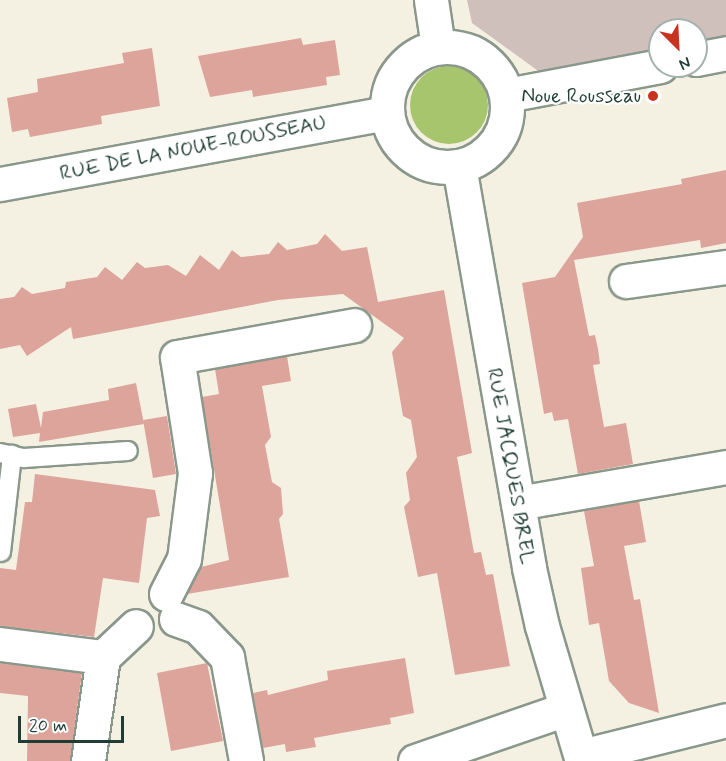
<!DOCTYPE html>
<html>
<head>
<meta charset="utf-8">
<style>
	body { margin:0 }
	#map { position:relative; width:726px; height:761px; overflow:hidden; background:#f5f1e2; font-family:Mynerve,sans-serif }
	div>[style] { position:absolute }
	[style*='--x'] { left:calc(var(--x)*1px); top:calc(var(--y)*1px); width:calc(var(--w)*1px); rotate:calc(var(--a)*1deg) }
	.industrial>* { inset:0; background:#cfc0bb }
	.green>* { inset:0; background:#a6c56d }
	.round { border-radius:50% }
	.building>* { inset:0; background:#dca49a }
	.roads { filter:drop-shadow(2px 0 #8a978b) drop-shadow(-2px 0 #8a978b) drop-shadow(0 2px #8a978b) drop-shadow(0 -2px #8a978b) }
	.lane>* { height:18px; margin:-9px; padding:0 9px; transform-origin:9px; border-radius:9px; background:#fff }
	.street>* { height:33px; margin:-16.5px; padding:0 16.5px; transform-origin:16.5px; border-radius:16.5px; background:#fff }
	.secondary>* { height:33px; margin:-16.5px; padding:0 16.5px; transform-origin:16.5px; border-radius:16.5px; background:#fff }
	.secondary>.ring { margin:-16.5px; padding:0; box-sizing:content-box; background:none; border:33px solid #fff; border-radius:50% }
	.dots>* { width:16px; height:16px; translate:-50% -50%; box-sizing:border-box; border:3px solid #fff; border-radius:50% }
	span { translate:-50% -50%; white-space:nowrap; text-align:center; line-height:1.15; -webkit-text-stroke:4.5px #fff; paint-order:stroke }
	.poi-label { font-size:21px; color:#1f3d34 }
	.right { translate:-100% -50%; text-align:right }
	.street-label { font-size:21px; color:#1f3d34 }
	.north { position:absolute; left:648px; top:18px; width:60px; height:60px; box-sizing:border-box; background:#fff; border:2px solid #a5b1ae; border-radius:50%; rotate:156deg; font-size:16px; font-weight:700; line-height:24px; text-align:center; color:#1f3d34 }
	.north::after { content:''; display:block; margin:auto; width:21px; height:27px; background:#c8321e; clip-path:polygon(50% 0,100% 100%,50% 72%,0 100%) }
	.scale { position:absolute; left:18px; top:716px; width:106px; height:27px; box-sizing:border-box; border:3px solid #1f3d34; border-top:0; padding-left:8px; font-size:18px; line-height:21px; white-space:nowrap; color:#1f3d34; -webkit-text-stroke:4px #fff; paint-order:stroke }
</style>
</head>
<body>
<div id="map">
	<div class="industrial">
		<div style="clip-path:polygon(467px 0,726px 0,726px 41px,696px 46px,696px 30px,660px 30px,660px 52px,541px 73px,472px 23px)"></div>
	</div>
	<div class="green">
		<div class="round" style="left:410px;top:66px;width:78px;height:78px"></div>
	</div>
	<div class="building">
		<div style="clip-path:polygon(301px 38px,303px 45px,335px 40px,340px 75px,326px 77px,327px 85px,253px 97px,252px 90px,210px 97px,198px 56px)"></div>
		<div style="clip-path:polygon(152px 48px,160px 106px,101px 116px,102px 124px,30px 137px,28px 129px,12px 132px,7px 98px,38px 92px,37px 79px,124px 63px,122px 53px)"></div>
		<div style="clip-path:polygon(726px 170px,726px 243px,701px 248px,700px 240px,574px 260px,589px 336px,595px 335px,598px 349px,600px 364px,593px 365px,604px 427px,626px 423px,633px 464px,578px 474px,568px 419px,554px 421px,552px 412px,544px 414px,522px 283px,555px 277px,583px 237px,577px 203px,682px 184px,681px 179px)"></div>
		<div style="clip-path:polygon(325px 234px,342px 251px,367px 247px,378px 302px,444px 290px,472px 453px,457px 457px,474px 553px,481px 552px,486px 575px,493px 574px,510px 666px,455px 675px,437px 573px,418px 577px,404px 507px,410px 500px,406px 473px,417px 457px,411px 420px,403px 416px,392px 352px,404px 338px,343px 294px,278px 300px,73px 339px,71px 327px,27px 356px,20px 345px,0 349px,0 299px,14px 297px,22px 287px,32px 294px,65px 288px,66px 282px,97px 277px,105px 267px,122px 280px,137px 262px,145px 268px,168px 265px,186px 276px,200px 255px,219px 270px,232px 250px,241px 257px,269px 254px,278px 242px,287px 250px,317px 244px)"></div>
		<div style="clip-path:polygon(287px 356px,291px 381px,262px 386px,271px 437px,265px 445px,272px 482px,281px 488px,283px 514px,279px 519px,289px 577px,187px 594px,201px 567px,229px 560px,202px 397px,219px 394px,215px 369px)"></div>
		<div style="clip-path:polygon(136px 383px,144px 424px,39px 442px,40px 433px,13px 437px,8px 409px,36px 404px,41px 428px,43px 412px,109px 400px,108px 389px)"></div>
		<div style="clip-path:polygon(167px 416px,176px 474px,153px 478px,143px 420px)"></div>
		<div style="clip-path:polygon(35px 474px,155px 490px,160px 516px,147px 518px,139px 583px,103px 578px,94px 637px,0 626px,0 568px,16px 570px,25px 502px,32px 502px)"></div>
		<div style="clip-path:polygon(639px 501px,646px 542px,624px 546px,634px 600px,640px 599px,659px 713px,629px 703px,609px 681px,599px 623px,589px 625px,581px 568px,594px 566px,584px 511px)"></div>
		<div style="clip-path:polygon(405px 658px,414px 713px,390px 718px,391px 724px,314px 738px,316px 747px,286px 752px,285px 744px,263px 748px,253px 693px,267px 690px,268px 695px,328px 680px,327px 671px)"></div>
		<div style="clip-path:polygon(0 663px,82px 673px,70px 761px,27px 761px,28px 696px,0 693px)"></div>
		<div style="clip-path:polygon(207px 663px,223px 741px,171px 751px,157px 673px)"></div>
	</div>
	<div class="roads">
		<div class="lane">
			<div style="--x:0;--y:453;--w:25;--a:12"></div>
			<div style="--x:24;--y:458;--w:104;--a:-3.9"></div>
			<div style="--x:1;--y:552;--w:98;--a:-83.5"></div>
		</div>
		<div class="street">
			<div style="--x:696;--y:59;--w:31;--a:-11"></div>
			<div style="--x:507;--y:95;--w:156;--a:-10.7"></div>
			<div style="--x:0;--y:184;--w:393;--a:-10.4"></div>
			<div style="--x:626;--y:281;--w:101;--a:-8"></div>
			<div style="--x:518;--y:503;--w:211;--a:-9.8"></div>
			<div style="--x:166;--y:594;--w:39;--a:-63"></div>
			<div style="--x:184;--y:559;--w:87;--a:-82.7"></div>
			<div style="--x:195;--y:473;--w:117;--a:-98.8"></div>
			<div style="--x:177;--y:357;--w:180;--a:-10.2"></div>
			<div style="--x:176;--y:619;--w:23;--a:20"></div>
			<div style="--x:198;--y:627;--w:42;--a:46"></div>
			<div style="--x:227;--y:657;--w:106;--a:79.6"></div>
			<div style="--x:0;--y:644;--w:104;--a:7.2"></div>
			<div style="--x:103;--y:657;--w:45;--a:-43.2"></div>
			<div style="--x:581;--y:756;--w:149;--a:-13.9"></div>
			<div style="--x:88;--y:761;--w:105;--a:-81.8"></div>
			<div style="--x:415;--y:761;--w:160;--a:-19"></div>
		</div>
		<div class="secondary">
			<div style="--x:431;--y:0;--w:48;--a:81.5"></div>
			<div class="ring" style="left:387px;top:47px;width:87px;height:87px"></div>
			<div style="--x:459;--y:166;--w:408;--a:80.1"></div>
			<div style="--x:529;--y:568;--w:59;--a:77.4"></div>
			<div style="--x:542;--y:626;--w:141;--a:73.5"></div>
		</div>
	</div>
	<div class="dots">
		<div style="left:653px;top:96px;background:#c8321e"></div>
	</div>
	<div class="poi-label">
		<span class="right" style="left:641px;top:96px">Noue Rousseau</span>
	</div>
	<div class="street-label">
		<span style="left:193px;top:148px;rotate:-11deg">RUE DE LA NOUE-ROUSSEAU</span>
		<span style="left:511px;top:466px;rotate:80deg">RUE JACQUES BREL</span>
	</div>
	<div class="north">N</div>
	<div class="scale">20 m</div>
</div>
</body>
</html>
